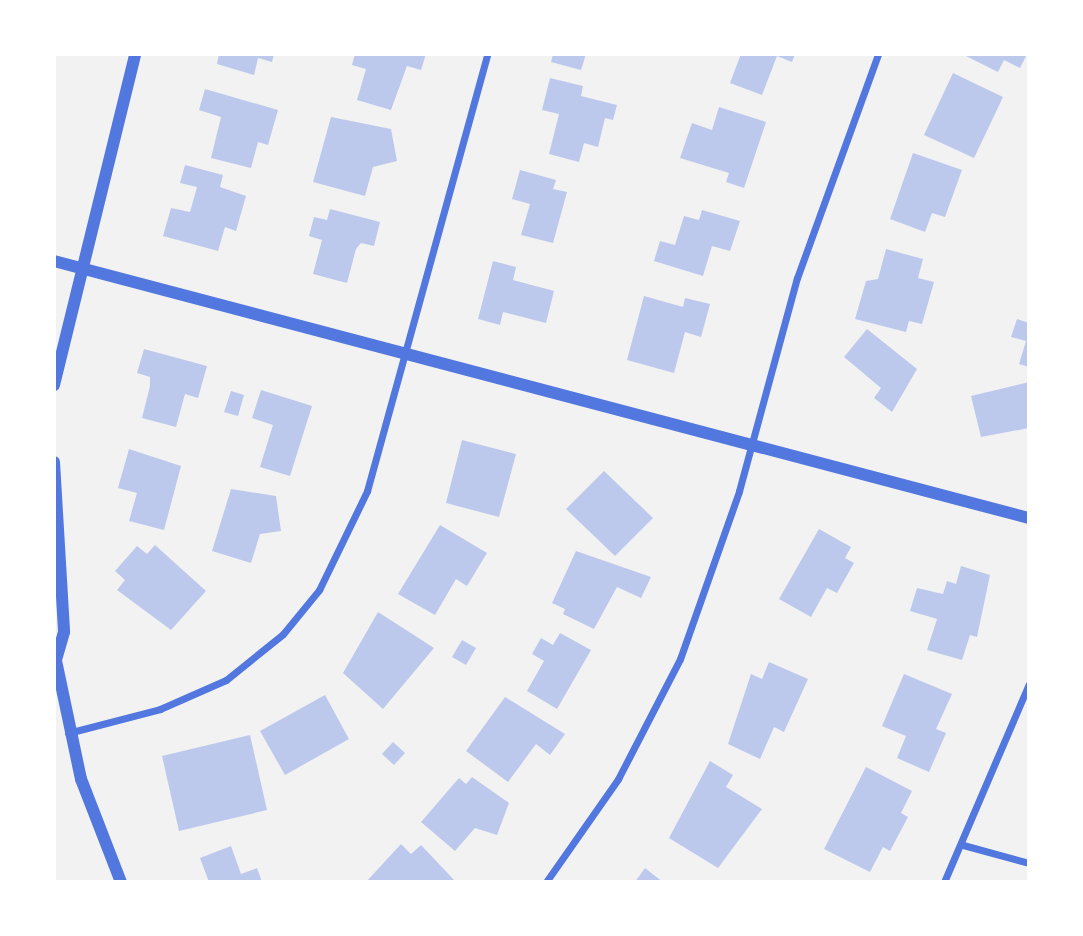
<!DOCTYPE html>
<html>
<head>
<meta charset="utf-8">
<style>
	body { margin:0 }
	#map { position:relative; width:1083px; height:936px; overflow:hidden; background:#f2f2f2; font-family:"Work Sans",sans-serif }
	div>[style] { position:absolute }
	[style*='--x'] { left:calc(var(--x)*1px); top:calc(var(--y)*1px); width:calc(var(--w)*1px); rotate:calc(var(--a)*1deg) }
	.building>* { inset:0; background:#bdc9ec }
	.minor>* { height:7px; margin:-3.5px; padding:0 3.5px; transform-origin:3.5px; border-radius:3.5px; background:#5277de }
	.tertiary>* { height:12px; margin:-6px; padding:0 6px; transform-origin:6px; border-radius:6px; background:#5277de }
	span { translate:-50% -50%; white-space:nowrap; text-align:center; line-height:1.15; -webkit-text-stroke:5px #fff; paint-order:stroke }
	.frame { position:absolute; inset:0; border:56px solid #fff; pointer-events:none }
</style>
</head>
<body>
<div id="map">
	<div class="building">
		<div style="clip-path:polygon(219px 54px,274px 54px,272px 62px,258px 58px,254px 75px,217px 64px)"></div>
		<div style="clip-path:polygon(355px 54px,426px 54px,421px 70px,407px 66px,391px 110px,357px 100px,366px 69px,352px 65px)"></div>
		<div style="clip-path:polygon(553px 54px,586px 54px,581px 70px,551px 62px)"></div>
		<div style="clip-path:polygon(741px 54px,795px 54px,792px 62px,777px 56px,762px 95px,730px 83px)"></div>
		<div style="clip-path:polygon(962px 54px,1027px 54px,1020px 68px,1004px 60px,998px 72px)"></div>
		<div style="clip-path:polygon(953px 73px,1003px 97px,974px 158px,924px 135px)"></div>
		<div style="clip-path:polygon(550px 78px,583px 86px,581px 96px,617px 105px,613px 120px,605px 118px,598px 147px,584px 143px,579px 162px,549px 154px,559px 114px,542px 110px)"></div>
		<div style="clip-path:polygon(205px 89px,278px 110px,268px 145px,258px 142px,251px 168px,211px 158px,221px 117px,199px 110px)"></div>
		<div style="clip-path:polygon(719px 107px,766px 122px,744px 188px,726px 182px,729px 173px,680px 158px,692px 123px,712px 130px)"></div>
		<div style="clip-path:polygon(331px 117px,391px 129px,397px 161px,373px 167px,365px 196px,313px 182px)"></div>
		<div style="clip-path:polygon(913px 153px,962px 170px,945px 217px,932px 213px,925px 232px,890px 219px)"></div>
		<div style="clip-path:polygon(185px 165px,223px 175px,220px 187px,246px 196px,236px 231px,225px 227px,218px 251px,163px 236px,171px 208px,190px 212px,197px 187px,180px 183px)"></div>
		<div style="clip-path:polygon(520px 170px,556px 180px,553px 189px,567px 192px,553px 243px,521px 235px,530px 204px,512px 199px)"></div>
		<div style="clip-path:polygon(330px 209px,380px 222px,374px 246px,361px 243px,356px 249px,347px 283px,313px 274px,322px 240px,309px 236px,314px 217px,327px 220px)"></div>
		<div style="clip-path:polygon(702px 210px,740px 221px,730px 251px,712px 246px,703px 276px,654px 261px,660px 241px,675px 245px,684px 216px,699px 220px)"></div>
		<div style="clip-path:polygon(886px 249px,923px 259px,918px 278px,934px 282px,922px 324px,909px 321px,906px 332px,855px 319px,866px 281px,878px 279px)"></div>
		<div style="clip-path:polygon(493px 261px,516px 267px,513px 280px,554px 291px,546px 323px,503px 312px,500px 325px,478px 319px)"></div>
		<div style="clip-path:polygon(644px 296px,683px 307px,685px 298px,710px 304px,701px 337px,685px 332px,674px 373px,627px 360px)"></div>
		<div style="clip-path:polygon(1017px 319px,1029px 323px,1029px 367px,1019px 364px,1026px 341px,1011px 337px)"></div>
		<div style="clip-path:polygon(867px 329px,917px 369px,892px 412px,874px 398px,881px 388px,844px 357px)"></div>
		<div style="clip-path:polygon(144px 349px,207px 366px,198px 398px,185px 394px,176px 427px,142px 418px,150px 386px,150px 377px,137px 373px)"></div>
		<div style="clip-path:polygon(1029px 382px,1029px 428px,981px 437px,971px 396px)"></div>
		<div style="clip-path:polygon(261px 390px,312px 406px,290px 476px,260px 467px,273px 425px,252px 418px)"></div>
		<div style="clip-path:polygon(231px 391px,244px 395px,238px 416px,224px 412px)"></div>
		<div style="clip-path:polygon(462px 440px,516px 454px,499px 517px,446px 503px)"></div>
		<div style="clip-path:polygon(129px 449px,181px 466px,164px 530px,129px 521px,137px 493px,118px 488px)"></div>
		<div style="clip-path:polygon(604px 471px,653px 518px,615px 556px,566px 509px)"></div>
		<div style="clip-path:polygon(231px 489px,276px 496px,281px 531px,260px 534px,251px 563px,212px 551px)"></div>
		<div style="clip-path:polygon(440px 525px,487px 553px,467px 586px,456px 579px,435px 615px,398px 594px)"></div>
		<div style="clip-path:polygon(819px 529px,851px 547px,845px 558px,854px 563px,837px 593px,827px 588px,811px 617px,779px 599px)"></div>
		<div style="clip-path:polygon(155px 545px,206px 591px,171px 630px,117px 590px,125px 580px,115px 571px,137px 546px,147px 554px)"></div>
		<div style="clip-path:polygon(576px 551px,651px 577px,641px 598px,617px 587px,594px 629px,563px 614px,565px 609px,552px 603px)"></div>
		<div style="clip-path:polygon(961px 566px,990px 575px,977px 637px,970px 635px,962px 660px,927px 650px,937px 619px,910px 611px,917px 588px,943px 594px,947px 581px,956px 584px)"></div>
		<div style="clip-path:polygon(378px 612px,434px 648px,383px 709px,343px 673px)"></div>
		<div style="clip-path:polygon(560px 633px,591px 650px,557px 709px,527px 691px,544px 661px,532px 654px,541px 638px,553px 645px)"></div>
		<div style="clip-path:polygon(462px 640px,476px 648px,466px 665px,452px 657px)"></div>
		<div style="clip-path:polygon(769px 662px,808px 679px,784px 732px,774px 727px,760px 759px,728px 744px,751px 674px,762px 679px)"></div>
		<div style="clip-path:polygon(904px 674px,952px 694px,936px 729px,946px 733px,929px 772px,897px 758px,906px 736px,882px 726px)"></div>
		<div style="clip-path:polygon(325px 695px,349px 739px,285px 775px,260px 731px)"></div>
		<div style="clip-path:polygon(505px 697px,565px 734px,550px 755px,536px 744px,508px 782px,466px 751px)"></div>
		<div style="clip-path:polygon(250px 735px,267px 810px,179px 831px,162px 756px)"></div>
		<div style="clip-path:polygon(393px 742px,405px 753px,394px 765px,382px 754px)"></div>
		<div style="clip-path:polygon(710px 761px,733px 775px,726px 787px,762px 809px,718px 868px,669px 838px)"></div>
		<div style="clip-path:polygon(866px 767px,912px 791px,901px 813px,908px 817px,890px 851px,883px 847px,870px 872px,824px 849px)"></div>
		<div style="clip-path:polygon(472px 777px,509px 803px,497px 835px,475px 828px,455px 851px,421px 822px,459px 778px,466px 784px)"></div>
		<div style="clip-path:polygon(401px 844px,411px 854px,421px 845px,456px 882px,366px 882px)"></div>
		<div style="clip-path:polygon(231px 846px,241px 874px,257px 868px,262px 882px,209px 882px,200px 858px)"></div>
		<div style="clip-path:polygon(645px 868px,659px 879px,663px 882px,635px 882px)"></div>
	</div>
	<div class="minor">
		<div style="--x:68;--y:733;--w:95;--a:-14.6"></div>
		<div style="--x:160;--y:709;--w:72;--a:-23.7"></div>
		<div style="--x:226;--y:680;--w:73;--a:-38.9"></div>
		<div style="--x:283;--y:634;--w:57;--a:-50.7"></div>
		<div style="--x:319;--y:590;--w:110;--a:-64.1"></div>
		<div style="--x:367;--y:491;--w:453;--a:-74.6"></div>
		<div style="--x:963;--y:845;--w:68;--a:15.3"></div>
		<div style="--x:546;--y:882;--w:126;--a:-55"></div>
		<div style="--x:618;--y:779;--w:135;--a:-62.7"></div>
		<div style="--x:680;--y:659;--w:178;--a:-70.6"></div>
		<div style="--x:739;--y:491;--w:221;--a:-74.8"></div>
		<div style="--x:797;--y:278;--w:238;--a:-70.1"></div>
		<div style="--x:944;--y:882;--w:215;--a:-66.8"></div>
	</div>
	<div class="tertiary">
		<div style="--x:54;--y:261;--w:1008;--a:14.77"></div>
		<div style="--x:54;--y:385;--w:341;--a:-76.2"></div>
		<div style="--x:54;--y:462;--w:170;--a:86.6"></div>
		<div style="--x:64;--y:632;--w:26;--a:106"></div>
		<div style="--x:54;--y:651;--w:131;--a:78.1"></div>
		<div style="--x:81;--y:779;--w:110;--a:68.8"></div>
	</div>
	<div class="frame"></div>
</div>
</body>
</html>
